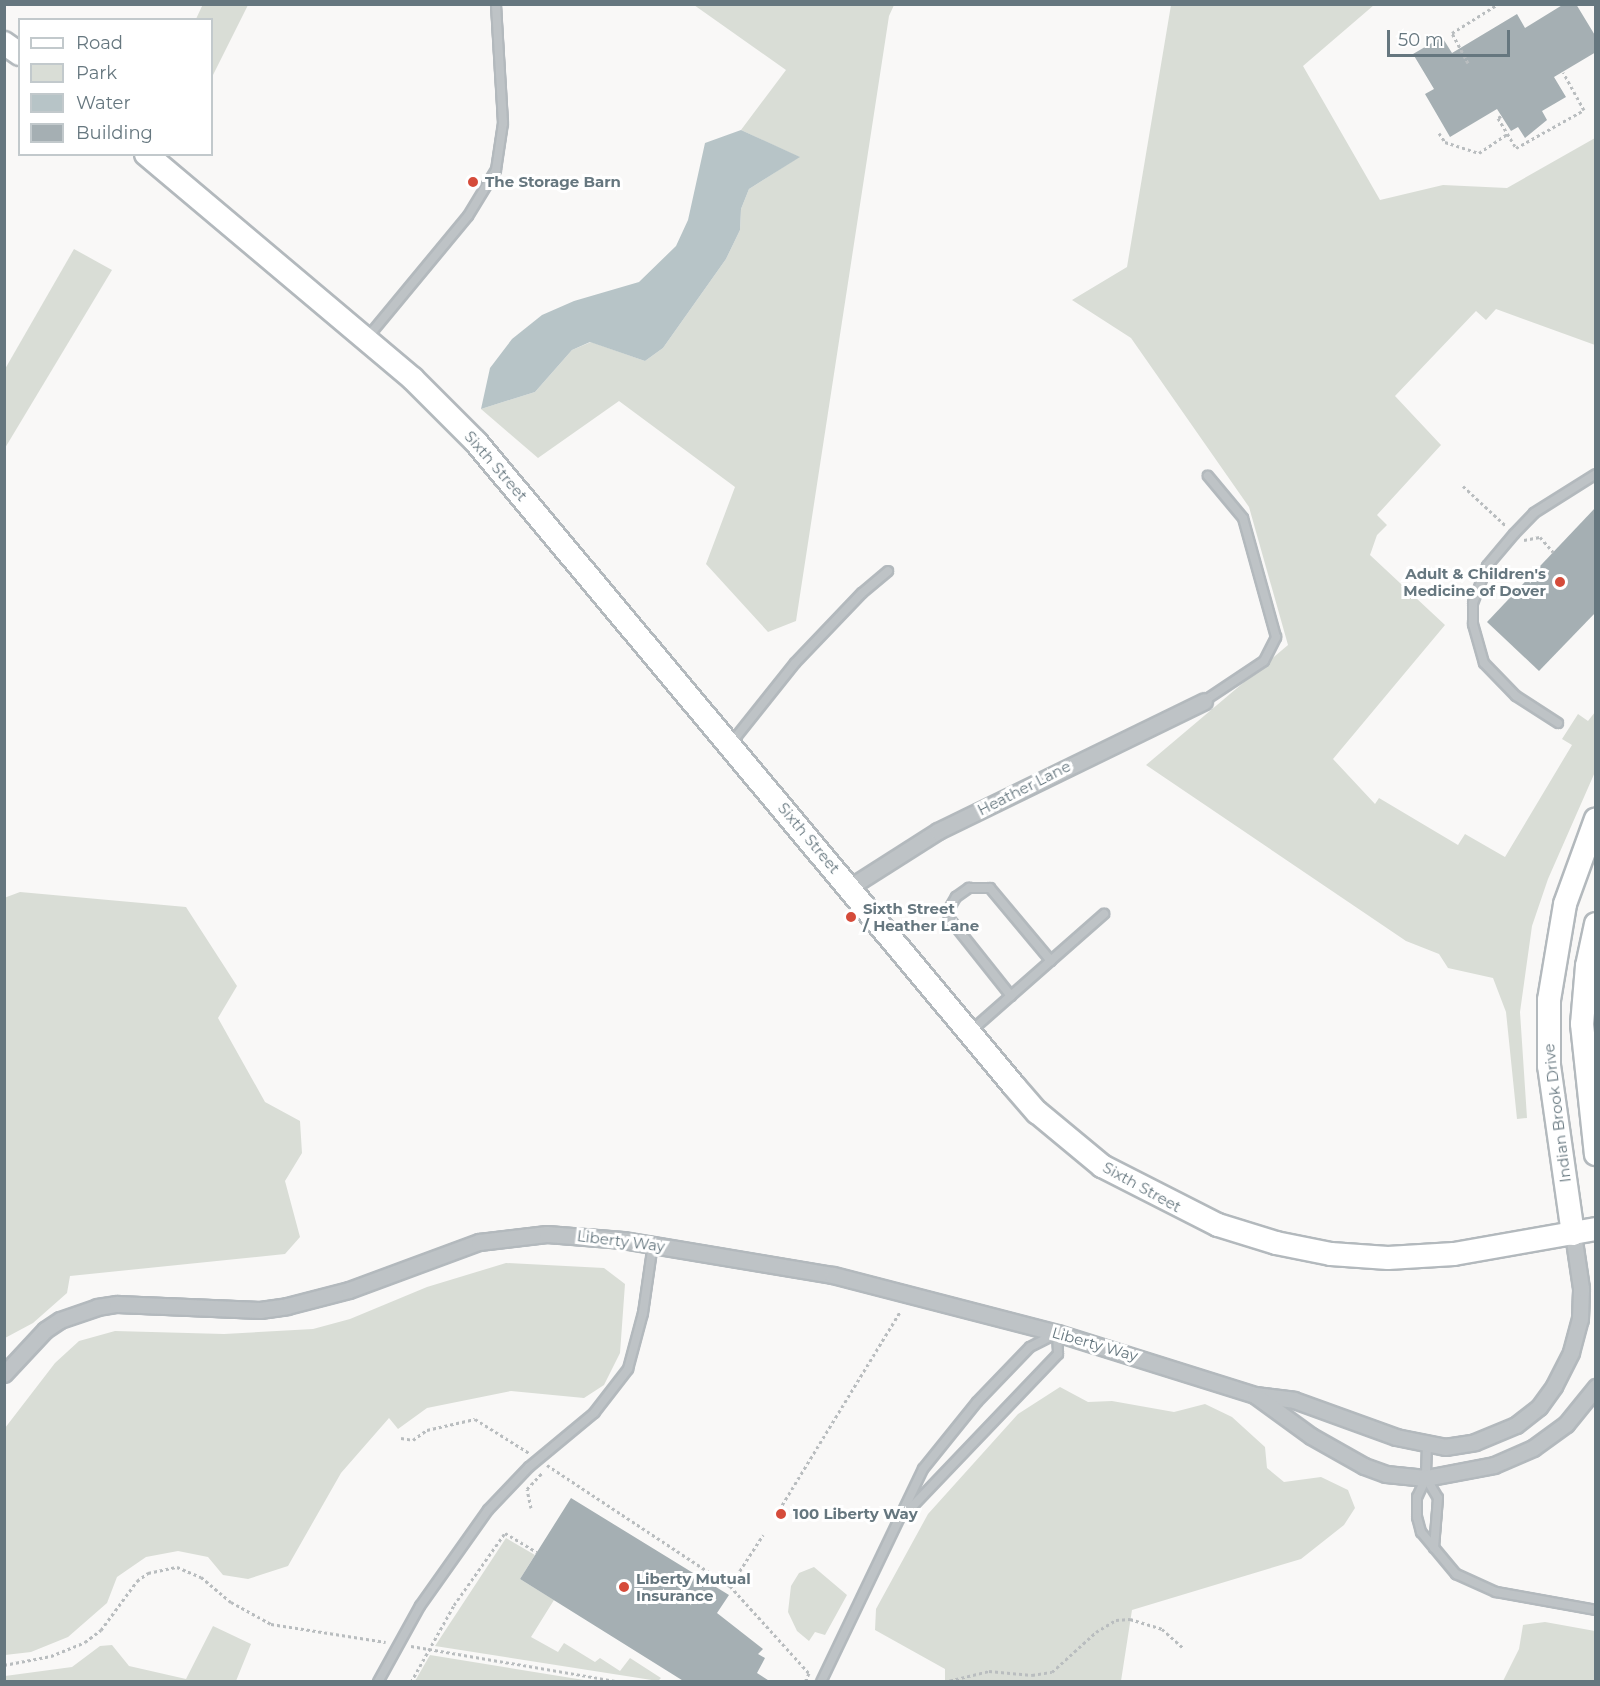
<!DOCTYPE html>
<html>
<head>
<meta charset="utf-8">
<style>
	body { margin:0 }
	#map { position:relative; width:1600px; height:1686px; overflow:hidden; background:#f9f8f7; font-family:Montserrat,sans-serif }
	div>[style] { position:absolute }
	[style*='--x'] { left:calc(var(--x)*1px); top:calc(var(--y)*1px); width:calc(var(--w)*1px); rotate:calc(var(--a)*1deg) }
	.green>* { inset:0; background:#d9ddd6 }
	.water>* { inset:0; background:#b7c4c7 }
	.building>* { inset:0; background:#a5afb3 }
	.path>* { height:3px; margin-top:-1.5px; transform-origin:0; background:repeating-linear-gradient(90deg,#b9bdbf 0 3px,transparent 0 6px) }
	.roads { filter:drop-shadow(2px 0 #b3b9bd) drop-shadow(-2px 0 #b3b9bd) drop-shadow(0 2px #b3b9bd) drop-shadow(0 -2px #b3b9bd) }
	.service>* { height:8px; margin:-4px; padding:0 4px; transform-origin:4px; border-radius:4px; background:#bec3c6 }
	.minor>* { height:15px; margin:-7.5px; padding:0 7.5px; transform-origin:7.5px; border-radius:7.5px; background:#bec3c6 }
	.secondary>* { height:22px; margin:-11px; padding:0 11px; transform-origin:11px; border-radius:11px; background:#fff }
	.dots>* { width:16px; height:16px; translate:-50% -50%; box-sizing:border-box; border:3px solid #fff; border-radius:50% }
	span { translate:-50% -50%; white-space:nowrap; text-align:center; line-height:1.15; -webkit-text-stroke:6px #fff; paint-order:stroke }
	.poi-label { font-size:15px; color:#66777f; font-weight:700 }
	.left { translate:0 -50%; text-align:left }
	.right { translate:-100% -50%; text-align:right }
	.street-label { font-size:15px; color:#66777f }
	.frame { position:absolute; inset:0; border:6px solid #66777f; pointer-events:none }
	.legend { position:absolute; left:18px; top:18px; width:195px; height:138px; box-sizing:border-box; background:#fff; border:2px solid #c2c9cc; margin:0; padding:8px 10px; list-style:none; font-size:18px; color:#66777f }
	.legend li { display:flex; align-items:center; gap:12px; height:30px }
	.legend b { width:30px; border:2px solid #c2c9cc }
	.scale { position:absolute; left:1387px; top:30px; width:123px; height:27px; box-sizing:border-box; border:3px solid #66777f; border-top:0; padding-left:8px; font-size:18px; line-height:21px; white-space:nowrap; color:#66777f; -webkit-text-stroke:4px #fff; paint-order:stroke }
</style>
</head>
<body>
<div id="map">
	<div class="green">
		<div style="clip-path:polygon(203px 4px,248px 5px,212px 77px,212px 20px,196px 19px)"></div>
		<div style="clip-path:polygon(694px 5px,894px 5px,889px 16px,796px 621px,768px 632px,706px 564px,735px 487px,619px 401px,538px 458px,481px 409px,535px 392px,572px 350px,591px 342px,645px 361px,663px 348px,726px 259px,740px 230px,741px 209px,749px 189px,799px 157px,741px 130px,786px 70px)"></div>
		<div style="clip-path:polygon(1171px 5px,1374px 5px,1303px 66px,1380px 200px,1443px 185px,1507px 188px,1595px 138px,1595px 345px,1496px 309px,1486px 320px,1476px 311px,1395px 396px,1441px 445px,1377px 515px,1387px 525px,1377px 535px,1370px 555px,1445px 625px,1333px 759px,1375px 804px,1379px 798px,1458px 845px,1465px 834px,1505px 857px,1572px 745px,1562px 739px,1578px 714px,1588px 721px,1595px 712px,1595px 772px,1548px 879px,1532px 926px,1520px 1012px,1527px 1118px,1517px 1119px,1506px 1012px,1493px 978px,1448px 968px,1439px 954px,1406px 941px,1146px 765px,1288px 645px,1249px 507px,1131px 338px,1072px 300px,1127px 267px)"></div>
		<div style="clip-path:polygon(74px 249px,112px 270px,5px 448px,5px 369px)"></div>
		<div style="clip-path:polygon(20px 892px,186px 907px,237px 986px,218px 1018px,265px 1102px,300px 1121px,302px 1153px,285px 1181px,300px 1237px,285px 1254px,70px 1276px,67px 1293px,33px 1323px,5px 1338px,4px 898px)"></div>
		<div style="clip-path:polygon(506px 1263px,604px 1268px,625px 1284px,620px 1353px,604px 1385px,584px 1398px,511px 1391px,427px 1408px,398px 1429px,389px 1418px,341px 1473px,288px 1566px,248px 1579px,223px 1575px,208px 1557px,178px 1551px,146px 1557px,117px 1577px,107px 1603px,68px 1637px,31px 1652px,5px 1655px,5px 1428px,55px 1363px,79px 1341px,115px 1331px,224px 1334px,313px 1329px,350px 1319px,427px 1287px)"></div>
		<div style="clip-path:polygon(1060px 1387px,1088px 1402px,1112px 1401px,1174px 1412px,1205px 1404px,1232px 1417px,1265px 1447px,1267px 1468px,1284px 1482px,1321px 1477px,1348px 1490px,1355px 1508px,1344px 1525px,1301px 1559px,1132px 1610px,1121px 1681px,945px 1681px,945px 1669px,875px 1630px,876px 1609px,928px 1514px,1018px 1414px)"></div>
		<div style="clip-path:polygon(506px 1538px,535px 1555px,520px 1579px,554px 1600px,531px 1637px,558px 1652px,564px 1643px,595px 1662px,600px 1658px,620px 1671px,630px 1658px,661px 1678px,658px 1681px,435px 1646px)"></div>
		<div style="clip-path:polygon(814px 1567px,847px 1595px,825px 1635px,815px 1632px,809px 1641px,797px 1631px,788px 1612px,791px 1586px,799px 1573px)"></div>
		<div style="clip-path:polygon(1545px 1622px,1595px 1631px,1595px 1681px,1503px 1681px,1519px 1649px,1523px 1625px)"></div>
		<div style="clip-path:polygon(213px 1626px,251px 1644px,236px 1681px,5px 1681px,5px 1676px,72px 1667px,100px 1646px,112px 1645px,129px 1666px,186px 1679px)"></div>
		<div style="clip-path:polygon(430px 1655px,590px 1681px,415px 1681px)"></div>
	</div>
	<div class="water">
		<div style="clip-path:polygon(741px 130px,800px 157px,749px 189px,741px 209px,740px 230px,726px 259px,663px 348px,645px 361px,590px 342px,572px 350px,535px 392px,481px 409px,490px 368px,512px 339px,542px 315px,574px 301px,639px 282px,676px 246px,688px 220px,705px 143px)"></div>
	</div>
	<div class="building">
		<div style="clip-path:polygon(1564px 4px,1576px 4px,1596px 37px,1596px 52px,1554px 77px,1566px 97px,1542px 111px,1547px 120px,1525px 138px,1518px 127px,1511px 131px,1497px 109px,1450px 137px,1425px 94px,1434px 89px,1413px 54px,1442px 37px,1452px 53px,1517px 14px,1525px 28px)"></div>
		<div style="clip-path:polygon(1596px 507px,1596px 612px,1539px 671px,1487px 622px)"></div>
		<div style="clip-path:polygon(571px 1498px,729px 1595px,717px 1613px,763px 1649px,758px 1654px,765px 1658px,757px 1673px,771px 1682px,685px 1682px,520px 1579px)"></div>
	</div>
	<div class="path">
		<div style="--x:1468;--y:63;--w:34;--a:-118"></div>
		<div style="--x:1452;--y:33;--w:54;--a:-32.2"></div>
		<div style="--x:1501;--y:116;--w:4;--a:146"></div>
		<div style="--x:1498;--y:118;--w:35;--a:59"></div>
		<div style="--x:1516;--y:148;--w:78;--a:-29.2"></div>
		<div style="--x:1584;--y:110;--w:43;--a:-118.9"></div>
		<div style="--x:1439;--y:133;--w:11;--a:56"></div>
		<div style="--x:1445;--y:142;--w:36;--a:18"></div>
		<div style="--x:1479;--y:153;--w:34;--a:-34"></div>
		<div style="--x:1463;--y:486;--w:59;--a:42.9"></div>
		<div style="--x:1524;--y:540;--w:16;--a:-11"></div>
		<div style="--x:1540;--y:537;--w:20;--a:49"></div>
		<div style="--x:401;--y:1438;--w:12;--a:9"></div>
		<div style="--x:413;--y:1440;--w:17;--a:-36"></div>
		<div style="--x:427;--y:1430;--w:49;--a:-12.9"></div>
		<div style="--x:475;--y:1419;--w:64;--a:32.2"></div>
		<div style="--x:547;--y:1465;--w:219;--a:33.5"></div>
		<div style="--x:730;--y:1586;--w:61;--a:-57.1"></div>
		<div style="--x:531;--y:1508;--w:19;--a:-102"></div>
		<div style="--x:527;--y:1489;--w:23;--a:-47"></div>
		<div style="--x:776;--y:1515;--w:238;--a:-58.6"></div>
		<div style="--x:730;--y:1586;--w:118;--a:47.8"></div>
		<div style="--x:809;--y:1673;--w:10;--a:114"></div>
		<div style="--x:411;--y:1646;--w:213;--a:9.7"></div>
		<div style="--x:4;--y:1665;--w:48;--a:-10.8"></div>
		<div style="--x:51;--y:1656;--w:37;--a:-22"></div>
		<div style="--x:85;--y:1642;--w:20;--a:-37"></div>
		<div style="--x:101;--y:1630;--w:61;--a:-53.7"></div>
		<div style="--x:137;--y:1581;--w:14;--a:-36"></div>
		<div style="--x:148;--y:1573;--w:30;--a:-12"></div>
		<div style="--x:177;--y:1567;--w:26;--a:23"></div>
		<div style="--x:201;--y:1577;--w:39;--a:40"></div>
		<div style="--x:231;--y:1602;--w:46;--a:28.8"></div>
		<div style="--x:271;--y:1624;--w:116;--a:8.9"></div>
		<div style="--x:411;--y:1682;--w:88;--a:-60.8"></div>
		<div style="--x:454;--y:1605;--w:88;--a:-54.7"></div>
		<div style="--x:505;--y:1533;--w:37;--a:31"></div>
		<div style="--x:944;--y:1682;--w:46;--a:-13.7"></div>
		<div style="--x:989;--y:1671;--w:43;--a:5.3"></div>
		<div style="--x:1032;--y:1675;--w:20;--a:-9"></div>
		<div style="--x:1052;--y:1672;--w:59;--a:-42.3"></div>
		<div style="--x:1096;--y:1632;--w:23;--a:-31"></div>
		<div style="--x:1116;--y:1620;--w:14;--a:-4"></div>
		<div style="--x:1130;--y:1619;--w:34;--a:17"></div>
		<div style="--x:1162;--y:1629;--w:28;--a:42"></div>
	</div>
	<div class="roads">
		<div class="service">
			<div style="--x:367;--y:338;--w:158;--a:-50.4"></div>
			<div style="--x:468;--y:216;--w:54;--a:-58.7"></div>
			<div style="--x:496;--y:170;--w:48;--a:-81.5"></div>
			<div style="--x:503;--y:123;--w:119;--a:-93.4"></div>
			<div style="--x:1204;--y:701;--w:72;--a:-33.7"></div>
			<div style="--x:1264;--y:661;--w:27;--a:-63"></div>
			<div style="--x:1276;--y:637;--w:123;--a:-105.5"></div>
			<div style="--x:1243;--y:518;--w:55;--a:-129.8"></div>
			<div style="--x:1558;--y:723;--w:50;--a:-147.3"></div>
			<div style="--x:1516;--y:696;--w:46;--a:-134.1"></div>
			<div style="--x:1484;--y:663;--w:41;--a:-105.8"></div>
			<div style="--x:1473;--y:624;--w:21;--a:-90"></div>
			<div style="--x:1473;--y:603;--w:40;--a:-69"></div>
			<div style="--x:1487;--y:566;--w:42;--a:-49.8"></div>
			<div style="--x:1514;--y:534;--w:29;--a:-46"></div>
			<div style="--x:1534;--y:513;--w:73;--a:-32.2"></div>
			<div style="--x:732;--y:742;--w:101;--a:-51.4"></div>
			<div style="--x:795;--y:663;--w:97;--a:-46.3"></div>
			<div style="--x:862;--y:593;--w:34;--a:-40"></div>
			<div style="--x:1011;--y:996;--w:100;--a:-128.5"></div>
			<div style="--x:949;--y:918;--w:9;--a:-90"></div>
			<div style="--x:949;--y:909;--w:14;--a:-60"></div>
			<div style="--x:956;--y:897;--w:16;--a:-35"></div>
			<div style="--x:969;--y:888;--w:21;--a:0"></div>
			<div style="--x:990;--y:888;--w:95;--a:50.1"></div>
			<div style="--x:972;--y:1030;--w:176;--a:-41.3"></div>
			<div style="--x:1427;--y:1445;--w:33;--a:92"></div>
			<div style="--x:1426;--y:1478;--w:21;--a:115"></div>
			<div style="--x:1417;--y:1497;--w:20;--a:90"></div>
			<div style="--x:1417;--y:1517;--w:16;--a:75"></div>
			<div style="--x:1421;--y:1532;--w:55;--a:50.2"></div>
			<div style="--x:1456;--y:1574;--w:44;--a:24.2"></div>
			<div style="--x:1496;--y:1592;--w:102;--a:10.2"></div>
			<div style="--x:1426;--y:1478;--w:23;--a:59"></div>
			<div style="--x:1438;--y:1498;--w:50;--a:94.6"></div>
			<div style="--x:378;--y:1682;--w:87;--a:-61.1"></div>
			<div style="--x:420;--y:1606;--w:118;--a:-54.7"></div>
			<div style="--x:488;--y:1510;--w:59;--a:-46.4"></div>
			<div style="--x:529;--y:1467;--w:85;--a:-39.7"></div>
			<div style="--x:594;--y:1413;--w:56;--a:-52.3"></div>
			<div style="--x:628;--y:1369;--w:58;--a:-75"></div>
			<div style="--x:643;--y:1313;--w:70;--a:-81.8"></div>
			<div style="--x:821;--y:1682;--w:236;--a:-64.4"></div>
			<div style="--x:923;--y:1469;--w:86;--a:-51.1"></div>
			<div style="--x:977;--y:1402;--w:76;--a:-46.1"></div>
			<div style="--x:1030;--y:1347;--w:30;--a:-27"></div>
			<div style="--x:1057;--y:1333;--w:21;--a:87"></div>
			<div style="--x:1058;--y:1354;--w:223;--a:133.7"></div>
		</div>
		<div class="minor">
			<div style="--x:850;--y:887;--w:104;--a:-32.5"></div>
			<div style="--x:938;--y:831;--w:296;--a:-26"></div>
			<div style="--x:4;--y:1374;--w:60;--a:-47"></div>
			<div style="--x:45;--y:1330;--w:18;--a:-34"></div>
			<div style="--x:60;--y:1320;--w:39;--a:-19"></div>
			<div style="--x:97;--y:1307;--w:20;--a:-9"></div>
			<div style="--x:117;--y:1304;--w:143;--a:2.4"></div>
			<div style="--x:260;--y:1310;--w:27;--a:-8"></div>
			<div style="--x:287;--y:1306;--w:64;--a:-14.5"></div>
			<div style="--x:349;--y:1290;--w:139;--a:-20.3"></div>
			<div style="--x:479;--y:1242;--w:68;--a:-6.7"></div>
			<div style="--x:547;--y:1234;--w:76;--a:4.5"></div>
			<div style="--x:623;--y:1240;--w:213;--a:9.5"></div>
			<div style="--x:833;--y:1275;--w:231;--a:14.5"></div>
			<div style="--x:1057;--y:1333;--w:207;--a:17.4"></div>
			<div style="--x:1255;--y:1395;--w:39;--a:7"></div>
			<div style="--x:1294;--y:1400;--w:109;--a:19.9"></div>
			<div style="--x:1396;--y:1437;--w:50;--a:11.5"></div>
			<div style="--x:1445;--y:1447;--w:30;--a:-9"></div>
			<div style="--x:1475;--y:1442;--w:44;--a:-22.5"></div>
			<div style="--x:1516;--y:1425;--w:29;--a:-38"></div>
			<div style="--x:1539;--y:1407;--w:26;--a:-54"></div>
			<div style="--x:1554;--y:1386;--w:38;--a:-63"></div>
			<div style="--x:1571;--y:1352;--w:34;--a:-75"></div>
			<div style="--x:1580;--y:1319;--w:31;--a:-88"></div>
			<div style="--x:1581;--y:1288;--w:55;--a:-98.4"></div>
			<div style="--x:1256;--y:1396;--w:68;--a:36"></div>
			<div style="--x:1311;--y:1436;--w:61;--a:29.5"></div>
			<div style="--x:1364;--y:1466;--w:23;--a:20"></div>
			<div style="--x:1386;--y:1474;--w:40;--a:5.7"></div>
			<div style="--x:1426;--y:1478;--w:69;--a:-10.8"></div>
			<div style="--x:1494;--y:1465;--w:43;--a:-23.6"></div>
			<div style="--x:1533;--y:1448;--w:41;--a:-36"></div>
			<div style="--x:1566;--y:1424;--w:48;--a:-51"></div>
		</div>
		<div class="secondary">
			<div style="--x:4;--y:43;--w:19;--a:35"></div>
			<div style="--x:146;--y:154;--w:349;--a:40.1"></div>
			<div style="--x:413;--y:379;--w:89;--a:45"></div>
			<div style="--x:476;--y:442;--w:839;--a:50.12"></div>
			<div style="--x:1014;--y:1086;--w:35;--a:49"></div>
			<div style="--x:1037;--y:1112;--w:85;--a:39.7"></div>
			<div style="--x:1102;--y:1166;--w:130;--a:27"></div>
			<div style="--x:1218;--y:1225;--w:61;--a:17.2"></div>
			<div style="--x:1276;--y:1243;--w:56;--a:11.3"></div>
			<div style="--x:1331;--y:1254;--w:57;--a:4"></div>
			<div style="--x:1388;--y:1258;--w:66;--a:-3.5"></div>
			<div style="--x:1454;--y:1254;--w:144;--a:-10"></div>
			<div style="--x:1596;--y:924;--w:43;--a:102.1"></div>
			<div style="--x:1587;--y:966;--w:58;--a:94.9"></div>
			<div style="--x:1582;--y:1024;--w:131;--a:83.9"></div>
			<div style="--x:1573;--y:1234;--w:170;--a:-98.1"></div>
			<div style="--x:1549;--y:1066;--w:66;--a:-90"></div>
			<div style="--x:1549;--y:1000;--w:97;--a:-80.5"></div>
			<div style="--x:1565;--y:904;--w:90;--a:-70"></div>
		</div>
	</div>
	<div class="dots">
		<div style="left:473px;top:182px;background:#d54b3a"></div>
		<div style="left:1560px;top:582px;background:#d54b3a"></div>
		<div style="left:851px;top:917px;background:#d54b3a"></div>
		<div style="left:781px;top:1514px;background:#d54b3a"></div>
		<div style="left:624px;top:1587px;background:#d54b3a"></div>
	</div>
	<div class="poi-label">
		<span class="left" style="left:485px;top:182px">The Storage Barn</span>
		<span class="right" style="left:1546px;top:582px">Adult &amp; Children's<br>Medicine of Dover</span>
		<span class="left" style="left:863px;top:917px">Sixth Street<br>/ Heather Lane</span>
		<span class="left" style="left:793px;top:1514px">100 Liberty Way</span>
		<span class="left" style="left:636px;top:1587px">Liberty Mutual<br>Insurance</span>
	</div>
	<div class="street-label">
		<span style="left:496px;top:466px;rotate:49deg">Sixth Street</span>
		<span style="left:1024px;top:788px;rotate:-27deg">Heather Lane</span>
		<span style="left:809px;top:838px;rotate:50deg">Sixth Street</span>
		<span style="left:1557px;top:1113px;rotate:-97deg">Indian Brook Drive</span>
		<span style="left:1142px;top:1187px;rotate:29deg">Sixth Street</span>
		<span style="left:621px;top:1241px;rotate:7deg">Liberty Way</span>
		<span style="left:1095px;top:1344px;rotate:16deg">Liberty Way</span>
	</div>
	<div class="frame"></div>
	<ul class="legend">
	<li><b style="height:8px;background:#fff"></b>Road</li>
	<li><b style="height:16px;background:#d9ddd6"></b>Park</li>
	<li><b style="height:16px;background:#b7c4c7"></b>Water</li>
	<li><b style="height:16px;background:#a5afb3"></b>Building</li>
	</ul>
	<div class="scale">50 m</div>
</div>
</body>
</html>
